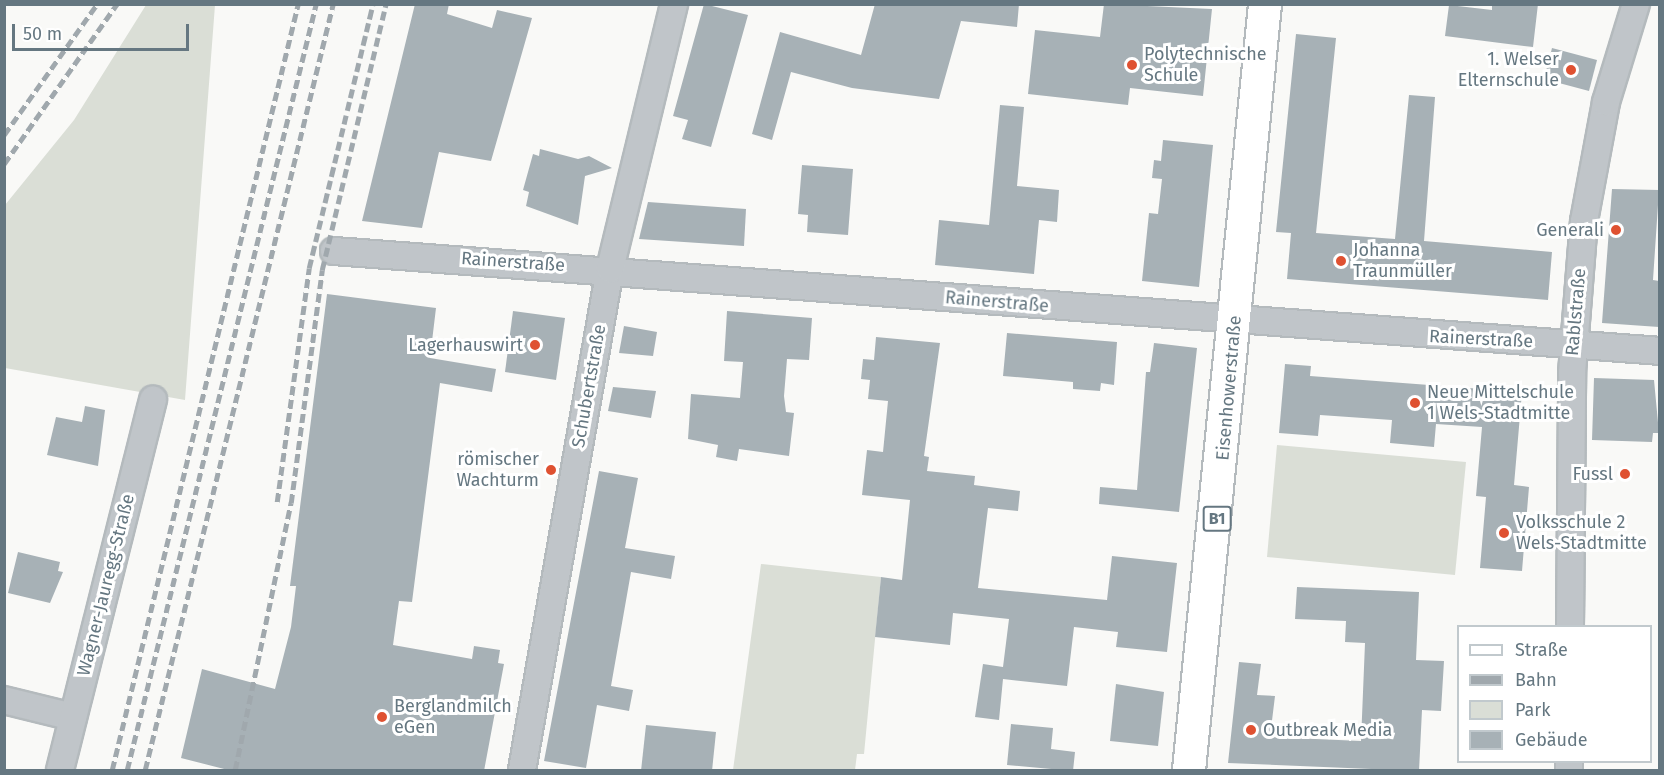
<!DOCTYPE html>
<html>
<head>
<meta charset="utf-8">
<style>
	body { margin:0 }
	#map { position:relative; width:1664px; height:775px; overflow:hidden; background:#f9f9f7; font-family:"Fira Sans",sans-serif }
	div>[style] { position:absolute }
	[style*='--x'] { left:calc(var(--x)*1px); top:calc(var(--y)*1px); width:calc(var(--w)*1px); rotate:calc(var(--a)*1deg) }
	.green>* { inset:0; background:#daded6 }
	.building>* { inset:0; background:#a7b1b6 }
	.roads { filter:drop-shadow(2px 0 #b4babd) drop-shadow(-2px 0 #b4babd) drop-shadow(0 2px #b4babd) drop-shadow(0 -2px #b4babd) }
	.minor>* { height:26px; margin:-13px; padding:0 13px; transform-origin:13px; border-radius:13px; background:#c0c5c9 }
	.major>* { height:32px; margin:-16px; padding:0 16px; transform-origin:16px; border-radius:16px; background:#fff }
	.rail>* { height:4.5px; margin-top:-2.25px; transform-origin:0; background:repeating-linear-gradient(90deg,#a0a8ad 0 9px,transparent 0 13.5px) }
	.dots>* { width:16px; height:16px; translate:-50% -50%; box-sizing:border-box; border:3px solid #fff; border-radius:50% }
	span { translate:-50% -50%; white-space:nowrap; text-align:center; line-height:1.15; -webkit-text-stroke:6px #fff; paint-order:stroke }
	.shield-label span { padding:2px 4px; background:#fff; border:2px solid; border-radius:4px; -webkit-text-stroke-width:0 }
	.shield-label { font-size:16px; color:#657781; font-weight:700 }
	.poi-label { font-size:18px; color:#657781 }
	.left { translate:0 -50%; text-align:left }
	.right { translate:-100% -50%; text-align:right }
	.street-label { font-size:18px; color:#657781 }
	.frame { position:absolute; inset:0; border:6px solid #657781; pointer-events:none }
	.legend { position:absolute; left:1457px; top:625px; width:195px; height:138px; box-sizing:border-box; background:#fff; border:2px solid #c1c9cd; margin:0; padding:8px 10px; list-style:none; font-size:18px; color:#657781 }
	.legend li { display:flex; align-items:center; gap:12px; height:30px }
	.legend b { width:30px; border:2px solid #c1c9cd }
	.scale { position:absolute; left:12px; top:24px; width:177px; height:27px; box-sizing:border-box; border:3px solid #657781; border-top:0; padding-left:8px; font-size:18px; line-height:21px; white-space:nowrap; color:#657781; -webkit-text-stroke:4px #fff; paint-order:stroke }
</style>
</head>
<body>
<div id="map">
	<div class="green">
		<div style="clip-path:polygon(146px 5px,215px 5px,185px 400px,5px 368px,5px 205px,74px 120px)"></div>
		<div style="clip-path:polygon(1277px 445px,1466px 462px,1455px 575px,1267px 557px)"></div>
		<div style="clip-path:polygon(761px 564px,881px 577px,864px 754px,857px 754px,855px 770px,733px 770px)"></div>
	</div>
	<div class="building">
		<div style="clip-path:polygon(415px 4px,449px 4px,447px 14px,492px 28px,497px 10px,532px 18px,491px 161px,439px 152px,422px 228px,362px 221px)"></div>
		<div style="clip-path:polygon(704px 4px,748px 15px,711px 147px,682px 139px,688px 120px,673px 116px)"></div>
		<div style="clip-path:polygon(875px 4px,1019px 4px,1017px 27px,961px 21px,939px 99px,852px 88px,791px 72px,772px 140px,752px 134px,780px 32px,861px 55px)"></div>
		<div style="clip-path:polygon(1104px 4px,1212px 9px,1203px 96px,1130px 88px,1128px 105px,1028px 94px,1035px 30px,1100px 37px)"></div>
		<div style="clip-path:polygon(1492px 4px,1538px 4px,1533px 47px,1445px 36px,1449px 5px,1492px 10px)"></div>
		<div style="clip-path:polygon(1296px 34px,1336px 38px,1316px 233px,1395px 239px,1409px 95px,1435px 97px,1424px 241px,1552px 252px,1548px 300px,1287px 279px,1291px 233px,1276px 232px)"></div>
		<div style="clip-path:polygon(1552px 48px,1597px 60px,1589px 91px,1544px 79px)"></div>
		<div style="clip-path:polygon(1000px 105px,1024px 107px,1017px 186px,1059px 190px,1057px 222px,1039px 220px,1034px 274px,935px 265px,939px 220px,989px 225px)"></div>
		<div style="clip-path:polygon(1163px 140px,1213px 145px,1199px 287px,1142px 281px,1149px 213px,1158px 214px,1162px 179px,1152px 178px,1154px 160px,1161px 161px)"></div>
		<div style="clip-path:polygon(540px 149px,578px 159px,589px 156px,612px 168px,585px 176px,578px 225px,526px 206px,529px 192px,523px 190px,533px 154px,539px 156px)"></div>
		<div style="clip-path:polygon(802px 165px,853px 169px,848px 235px,807px 232px,808px 215px,798px 214px)"></div>
		<div style="clip-path:polygon(1612px 189px,1659px 190px,1653px 280px,1659px 281px,1659px 327px,1602px 323px)"></div>
		<div style="clip-path:polygon(648px 202px,746px 209px,744px 246px,639px 239px)"></div>
		<div style="clip-path:polygon(327px 294px,436px 308px,430px 358px,496px 369px,492px 392px,440px 383px,412px 602px,399px 601px,393px 645px,472px 659px,474px 646px,500px 650px,498px 663px,504px 664px,484px 771px,232px 771px,181px 758px,202px 669px,275px 689px,291px 627px,296px 586px,290px 586px)"></div>
		<div style="clip-path:polygon(513px 311px,565px 318px,556px 380px,505px 372px)"></div>
		<div style="clip-path:polygon(727px 311px,812px 318px,809px 360px,787px 359px,784px 396px,786px 412px,794px 413px,789px 456px,739px 449px,737px 461px,716px 457px,718px 445px,688px 439px,691px 394px,740px 398px,743px 362px,724px 361px)"></div>
		<div style="clip-path:polygon(624px 326px,657px 332px,653px 356px,619px 353px)"></div>
		<div style="clip-path:polygon(1007px 333px,1117px 342px,1114px 385px,1101px 383px,1100px 391px,1073px 389px,1073px 382px,1003px 376px)"></div>
		<div style="clip-path:polygon(876px 337px,940px 343px,924px 456px,929px 457px,927px 471px,975px 476px,974px 485px,1020px 491px,1018px 511px,988px 508px,978px 588px,1107px 600px,1112px 556px,1177px 563px,1167px 652px,1116px 647px,1118px 632px,1074px 627px,1067px 686px,1003px 679px,999px 720px,975px 717px,983px 664px,1003px 667px,1009px 619px,953px 613px,950px 645px,875px 637px,881px 577px,902px 580px,910px 500px,862px 495px,867px 450px,883px 452px,888px 401px,868px 399px,870px 380px,861px 379px,863px 359px,874px 360px)"></div>
		<div style="clip-path:polygon(1154px 343px,1197px 348px,1179px 512px,1099px 504px,1100px 487px,1137px 490px,1146px 372px,1150px 372px)"></div>
		<div style="clip-path:polygon(1285px 364px,1311px 366px,1310px 376px,1522px 392px,1514px 485px,1529px 487px,1522px 571px,1480px 568px,1486px 497px,1476px 496px,1482px 427px,1436px 424px,1434px 447px,1390px 443px,1392px 420px,1320px 415px,1318px 436px,1279px 433px)"></div>
		<div style="clip-path:polygon(1594px 378px,1654px 380px,1659px 433px,1653px 433px,1652px 442px,1592px 440px)"></div>
		<div style="clip-path:polygon(613px 387px,656px 391px,651px 418px,608px 411px)"></div>
		<div style="clip-path:polygon(85px 406px,105px 410px,98px 466px,47px 455px,56px 417px,82px 422px)"></div>
		<div style="clip-path:polygon(599px 471px,638px 478px,625px 548px,675px 556px,671px 579px,631px 572px,611px 686px,633px 690px,629px 711px,597px 705px,586px 768px,544px 761px)"></div>
		<div style="clip-path:polygon(18px 552px,60px 562px,58px 571px,63px 572px,50px 603px,8px 593px)"></div>
		<div style="clip-path:polygon(1297px 587px,1419px 592px,1416px 660px,1444px 661px,1441px 711px,1422px 710px,1419px 771px,1228px 763px,1239px 662px,1261px 664px,1257px 695px,1275px 696px,1270px 737px,1361px 741px,1365px 643px,1345px 642px,1346px 621px,1295px 619px)"></div>
		<div style="clip-path:polygon(1116px 684px,1164px 692px,1158px 746px,1110px 741px)"></div>
		<div style="clip-path:polygon(1011px 724px,1053px 728px,1051px 749px,1075px 752px,1073px 771px,1007px 765px)"></div>
		<div style="clip-path:polygon(646px 725px,716px 732px,712px 771px,641px 771px)"></div>
	</div>
	<div class="roads">
		<div class="minor">
			<div style="--x:334;--y:251;--w:1330;--a:4.31"></div>
			<div style="--x:1570;--y:626;--w:253;--a:-89.5"></div>
			<div style="--x:1572;--y:373;--w:152;--a:-85.5"></div>
			<div style="--x:1584;--y:221;--w:121;--a:-79.5"></div>
			<div style="--x:1606;--y:102;--w:102;--a:-73"></div>
			<div style="--x:4;--y:700;--w:71;--a:13.8"></div>
			<div style="--x:60;--y:770;--w:382;--a:-75.9"></div>
			<div style="--x:522;--y:770;--w:509;--a:-80.04"></div>
			<div style="--x:610;--y:269;--w:273;--a:-76.4"></div>
			<div style="--x:1569;--y:770;--w:8;--a:-90"></div>
		</div>
		<div class="major">
			<div style="--x:1189;--y:770;--w:770;--a:-84.33"></div>
		</div>
	</div>
	<div class="rail">
		<div style="--x:4;--y:135;--w:161;--a:-54.6"></div>
		<div style="--x:4;--y:164;--w:196;--a:-54.8"></div>
		<div style="--x:277;--y:502;--w:236;--a:-82.2"></div>
		<div style="--x:309;--y:268;--w:272;--a:-76.4"></div>
		<div style="--x:112;--y:770;--w:788;--a:-76.35"></div>
		<div style="--x:127;--y:770;--w:789;--a:-76.14"></div>
		<div style="--x:145;--y:770;--w:789;--a:-76.21"></div>
		<div style="--x:235;--y:770;--w:273;--a:-78.2"></div>
		<div style="--x:291;--y:503;--w:235;--a:-82.4"></div>
		<div style="--x:322;--y:270;--w:274;--a:-76.5"></div>
	</div>
	<div class="dots">
		<div style="left:1132px;top:65px;background:#df5131"></div>
		<div style="left:1571px;top:70px;background:#df5131"></div>
		<div style="left:1616px;top:230px;background:#df5131"></div>
		<div style="left:1341px;top:261px;background:#df5131"></div>
		<div style="left:535px;top:345px;background:#df5131"></div>
		<div style="left:1415px;top:403px;background:#df5131"></div>
		<div style="left:551px;top:470px;background:#df5131"></div>
		<div style="left:1625px;top:474px;background:#df5131"></div>
		<div style="left:1504px;top:533px;background:#df5131"></div>
		<div style="left:382px;top:717px;background:#df5131"></div>
		<div style="left:1251px;top:730px;background:#df5131"></div>
	</div>
	<div class="shield-label">
		<span style="left:1217px;top:519px">B1</span>
	</div>
	<div class="poi-label">
		<span class="left" style="left:1144px;top:65px">Polytechnische<br>Schule</span>
		<span class="right" style="left:1559px;top:70px">1. Welser<br>Elternschule</span>
		<span class="right" style="left:1604px;top:230px">Generali</span>
		<span class="left" style="left:1353px;top:261px">Johanna<br>Traunmüller</span>
		<span class="right" style="left:523px;top:345px">Lagerhauswirt</span>
		<span class="left" style="left:1427px;top:403px">Neue Mittelschule<br>1 Wels-Stadtmitte</span>
		<span class="right" style="left:539px;top:470px">römischer<br>Wachturm</span>
		<span class="right" style="left:1613px;top:474px">Fussl</span>
		<span class="left" style="left:1516px;top:533px">Volksschule 2<br>Wels-Stadtmitte</span>
		<span class="left" style="left:394px;top:717px">Berglandmilch<br>eGen</span>
		<span class="left" style="left:1263px;top:730px">Outbreak Media</span>
	</div>
	<div class="street-label">
		<span style="left:513px;top:262px;rotate:4deg">Rainerstraße</span>
		<span style="left:997px;top:302px;rotate:5deg">Rainerstraße</span>
		<span style="left:1576px;top:312px;rotate:-85deg">Rablstraße</span>
		<span style="left:1481px;top:339px;rotate:3deg">Rainerstraße</span>
		<span style="left:589px;top:386px;rotate:-80deg">Schubertstraße</span>
		<span style="left:1229px;top:388px;rotate:-85deg">Eisenhowerstraße</span>
		<span style="left:106px;top:585px;rotate:-76deg">Wagner-Jauregg-Straße</span>
	</div>
	<div class="frame"></div>
	<ul class="legend">
	<li><b style="height:8px;background:#fff"></b>Straße</li>
	<li><b style="height:8px;background:#a0a8ad"></b>Bahn</li>
	<li><b style="height:16px;background:#daded6"></b>Park</li>
	<li><b style="height:16px;background:#a7b1b6"></b>Gebäude</li>
	</ul>
	<div class="scale">50 m</div>
</div>
</body>
</html>
